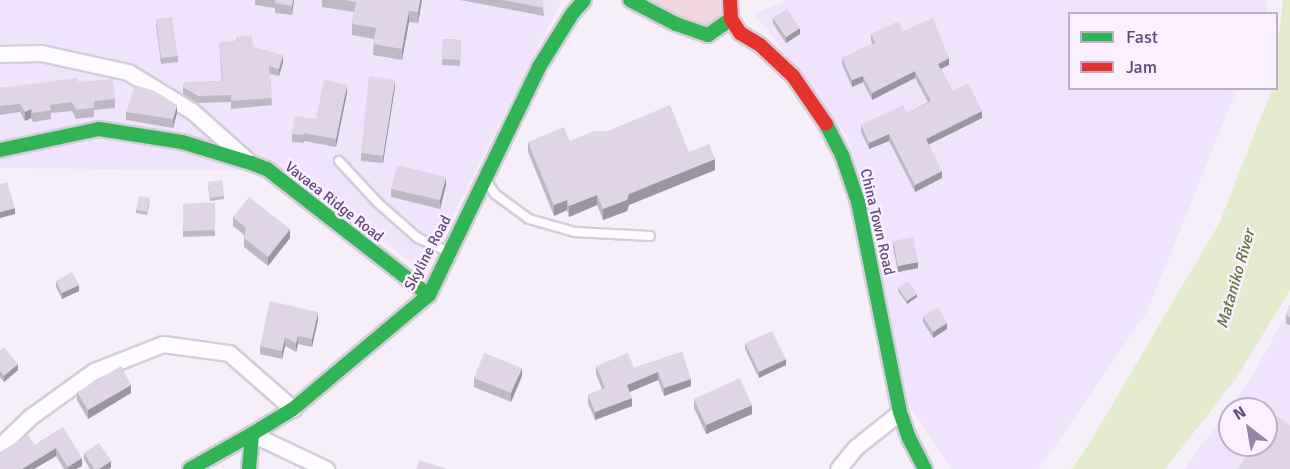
<!DOCTYPE html>
<html>
<head>
<meta charset="utf-8">
<style>
	body { margin:0 }
	#map { position:relative; width:1290px; height:469px; overflow:hidden; background:#f6eef9; font-family:Signika,sans-serif }
	div>[style] { position:absolute }
	[style*='--x'] { left:calc(var(--x)*1px); top:calc(var(--y)*1px); width:calc(var(--w)*1px); rotate:calc(var(--a)*1deg) }
	.commercial>* { inset:0; background:#f0e4fc }
	.green>* { inset:0; background:#f1d7e2 }
	.water>* { inset:0; background:#e4eace }
	.roads { filter:drop-shadow(2px 0 #d4ccda) drop-shadow(-2px 0 #d4ccda) drop-shadow(0 2px #d4ccda) drop-shadow(0 -2px #d4ccda) }
	.lane>* { height:8px; margin:-4px; padding:0 4px; transform-origin:4px; border-radius:4px; background:#fefcfe }
	.street>* { height:15px; margin:-7.5px; padding:0 7.5px; transform-origin:7.5px; border-radius:7.5px; background:#fefcfe }
	.fast>* { height:14px; margin:-7px; padding:0 7px; transform-origin:7px; border-radius:7px; background:#30b455 }
	.jam>* { height:14px; margin:-7px; padding:0 7px; transform-origin:7px; border-radius:7px; background:#e5322d }
	.wall>* { inset:0; background:#c0b7c6 }
	.shaded-wall>* { inset:0; background:#9c95a1 }
	.building>* { inset:0; background:#dfd5e6 }
	span { translate:-50% -50%; white-space:nowrap; text-align:center; line-height:1.15; -webkit-text-stroke:5px #fbf0ff; paint-order:stroke }
	.street-label { font-size:15px; color:#624a7b }
	.water-label { font-size:16px; color:#607236; font-style:italic }
	.legend { position:absolute; left:1068px; top:12px; width:210px; height:78px; box-sizing:border-box; background:#fbf0ff; border:2px solid #beaeca; margin:0; padding:8px 10px; list-style:none; font-size:18px; color:#624a7b }
	.legend li { display:flex; align-items:center; gap:12px; height:30px }
	.legend b { width:30px; border:2px solid #beaeca }
	.north { position:absolute; left:1218px; top:397px; width:60px; height:60px; box-sizing:border-box; background:#fbf0ff; border:2px solid #beaeca; border-radius:50%; rotate:329deg; font-size:16px; font-weight:700; line-height:24px; text-align:center; color:#624a7b }
	.north::after { content:''; display:block; margin:auto; width:21px; height:27px; background:#9683a7; clip-path:polygon(50% 0,100% 100%,50% 72%,0 100%) }
</style>
</head>
<body>
<div id="map">
	<div class="commercial">
		<div style="clip-path:polygon(0 0,562px 0,424px 273px,293px 171px,0 168px)"></div>
		<div style="clip-path:polygon(786px 0,1267px 0,1266px 13px,1070px 14px,1070px 88px,1237px 89px,1147px 312px,1039px 469px,951px 469px,904px 397px,872px 217px,847px 136px,755px 14px)"></div>
		<div style="clip-path:polygon(evenodd,1290px 308px,1290px 469px,1184px 469px,1248px 383px,1290px 308px,1230px 409px,1266px 409px,1266px 445px,1230px 445px,1230px 409px)"></div>
	</div>
	<div class="green">
		<div style="clip-path:polygon(642px 0,726px 0,721px 20px,702px 27px)"></div>
	</div>
	<div class="water">
		<div style="clip-path:polygon(1283px 0,1290px 0,1290px 290px,1235px 380px,1165px 469px,1071px 469px,1089px 444px,1220px 222px,1272px 89px,1276px 88px,1277px 52px)"></div>
	</div>
	<div class="roads">
		<div class="lane">
			<div style="--x:339;--y:161;--w:57;--a:47.1"></div>
			<div style="--x:378;--y:203;--w:53;--a:41.2"></div>
			<div style="--x:418;--y:238;--w:34;--a:24"></div>
			<div style="--x:486;--y:180;--w:17;--a:57"></div>
			<div style="--x:495;--y:194;--w:42;--a:36.3"></div>
			<div style="--x:529;--y:219;--w:48;--a:15.8"></div>
			<div style="--x:575;--y:232;--w:75;--a:3.1"></div>
		</div>
		<div class="street">
			<div style="--x:0;--y:54;--w:41;--a:-1.4"></div>
			<div style="--x:41;--y:53;--w:89;--a:12.3"></div>
			<div style="--x:128;--y:72;--w:75;--a:31.4"></div>
			<div style="--x:192;--y:111;--w:72;--a:41.6"></div>
			<div style="--x:252;--y:434;--w:82;--a:25.3"></div>
			<div style="--x:0;--y:446;--w:42;--a:-44"></div>
			<div style="--x:30;--y:417;--w:79;--a:-35.7"></div>
			<div style="--x:94;--y:371;--w:74;--a:-21.4"></div>
			<div style="--x:163;--y:344;--w:67;--a:7.8"></div>
			<div style="--x:229;--y:353;--w:85;--a:41.2"></div>
			<div style="--x:838;--y:469;--w:28;--a:-51"></div>
			<div style="--x:856;--y:447;--w:56;--a:-38.5"></div>
		</div>
		<div class="fast">
			<div style="--x:630;--y:0;--w:52;--a:27.6"></div>
			<div style="--x:676;--y:24;--w:34;--a:19"></div>
			<div style="--x:708;--y:35;--w:28;--a:-35"></div>
			<div style="--x:826;--y:124;--w:35;--a:63"></div>
			<div style="--x:842;--y:155;--w:50;--a:71.2"></div>
			<div style="--x:858;--y:202;--w:214;--a:78.7"></div>
			<div style="--x:900;--y:412;--w:28;--a:71"></div>
			<div style="--x:909;--y:438;--w:35;--a:63"></div>
			<div style="--x:0;--y:150;--w:101;--a:-12"></div>
			<div style="--x:99;--y:129;--w:84;--a:8.9"></div>
			<div style="--x:182;--y:142;--w:72;--a:16.9"></div>
			<div style="--x:251;--y:163;--w:17;--a:21"></div>
			<div style="--x:267;--y:169;--w:205;--a:37.9"></div>
			<div style="--x:190;--y:469;--w:71;--a:-29.4"></div>
			<div style="--x:249;--y:469;--w:35;--a:-85"></div>
			<div style="--x:252;--y:434;--w:48;--a:-31.4"></div>
			<div style="--x:293;--y:409;--w:177;--a:-40"></div>
			<div style="--x:429;--y:295;--w:253;--a:-64.2"></div>
			<div style="--x:539;--y:67;--w:62;--a:-58.1"></div>
			<div style="--x:572;--y:14;--w:18;--a:-49"></div>
		</div>
		<div class="jam">
			<div style="--x:730;--y:0;--w:19;--a:87"></div>
			<div style="--x:731;--y:19;--w:17;--a:57"></div>
			<div style="--x:740;--y:33;--w:23;--a:31"></div>
			<div style="--x:760;--y:45;--w:45;--a:43.2"></div>
			<div style="--x:793;--y:76;--w:58;--a:55.5"></div>
		</div>
	</div>
	<div class="wall">
		<div style="clip-path:polygon(255px 0,294px 0,292px 15px,275px 13px,275px 8px,255px 5px)"></div>
		<div style="clip-path:polygon(322px 0,422px 0,418px 23px,409px 22px,402px 60px,373px 55px,374px 39px,352px 35px,352px 24px,354px 12px,322px 7px)"></div>
		<div style="clip-path:polygon(460px 0,542px 0,544px 16px)"></div>
		<div style="clip-path:polygon(773px 18px,800px 34px,786px 43px,773px 24px)"></div>
		<div style="clip-path:polygon(156px 19px,178px 56px,178px 62px,161px 64px,156px 25px)"></div>
		<div style="clip-path:polygon(903px 31px,949px 65px,941px 69px,952px 91px,982px 118px,929px 144px,942px 178px,915px 192px,889px 141px,869px 149px,861px 132px,861px 125px,907px 113px,928px 102px,915px 78px,872px 100px,863px 82px,852px 87px,842px 64px,842px 58px,872px 44px,871px 40px,871px 34px)"></div>
		<div style="clip-path:polygon(236px 37px,253px 47px,283px 62px,279px 76px,270px 74px,272px 105px,231px 109px,231px 102px,198px 103px,183px 94px,183px 83px,222px 81px,219px 43px,236px 41px)"></div>
		<div style="clip-path:polygon(443px 39px,461px 40px,460px 66px,442px 65px)"></div>
		<div style="clip-path:polygon(79px 82px,115px 99px,115px 108px,94px 110px,94px 117px,76px 119px,72px 111px,51px 113px,51px 119px,33px 122px,31px 118px,25px 121px,20px 112px,0 115px,0 88px)"></div>
		<div style="clip-path:polygon(395px 87px,383px 163px,361px 161px,361px 153px)"></div>
		<div style="clip-path:polygon(347px 93px,336px 147px,304px 141px,304px 143px,292px 142px,292px 134px,316px 119px)"></div>
		<div style="clip-path:polygon(126px 112px,177px 113px,173px 128px,126px 120px)"></div>
		<div style="clip-path:polygon(570px 141px,689px 152px,715px 170px,629px 205px,627px 211px,603px 220px,597px 205px,569px 217px,567px 210px,554px 216px,528px 152px,528px 142px)"></div>
		<div style="clip-path:polygon(208px 185px,224px 196px,224px 199px,210px 201px)"></div>
		<div style="clip-path:polygon(446px 185px,440px 209px,391px 197px,391px 189px)"></div>
		<div style="clip-path:polygon(150px 201px,147px 215px,136px 213px,136px 210px)"></div>
		<div style="clip-path:polygon(215px 203px,215px 236px,183px 237px,183px 204px)"></div>
		<div style="clip-path:polygon(233px 217px,290px 238px,268px 266px,244px 247px,244px 235px,233px 226px)"></div>
		<div style="clip-path:polygon(893px 241px,918px 268px,898px 272px,893px 247px)"></div>
		<div style="clip-path:polygon(56px 281px,79px 291px,62px 299px,56px 287px)"></div>
		<div style="clip-path:polygon(898px 288px,917px 297px,907px 304px,898px 291px)"></div>
		<div style="clip-path:polygon(1290px 304px,1290px 325px,1286px 324px,1286px 315px)"></div>
		<div style="clip-path:polygon(923px 316px,947px 329px,933px 338px,923px 322px)"></div>
		<div style="clip-path:polygon(318px 320px,312px 347px,298px 344px,296px 352px,285px 346px,282px 359px,260px 354px,260px 346px)"></div>
		<div style="clip-path:polygon(745px 343px,786px 365px,759px 378px,745px 349px)"></div>
		<div style="clip-path:polygon(0 350px,18px 370px,4px 382px,0 377px)"></div>
		<div style="clip-path:polygon(682px 352px,691px 386px,664px 396px,658px 380px,630px 392px,632px 406px,595px 420px,588px 403px,588px 395px,602px 389px,596px 374px,596px 366px,634px 368px)"></div>
		<div style="clip-path:polygon(522px 376px,511px 402px,474px 387px,474px 378px)"></div>
		<div style="clip-path:polygon(77px 392px,131px 393px,88px 419px,77px 400px)"></div>
		<div style="clip-path:polygon(694px 399px,752px 414px,706px 434px,694px 408px)"></div>
		<div style="clip-path:polygon(63px 427px,82px 466px,76px 469px,64px 469px,56px 456px,34px 469px,0 469px,35px 445px)"></div>
		<div style="clip-path:polygon(84px 453px,111px 467px,109px 469px,90px 469px,84px 459px)"></div>
	</div>
	<div class="shaded-wall">
		<div style="clip-path:polygon(293px 0,294px 0,292px 15px,292px 6px)"></div>
		<div style="clip-path:polygon(420px 0,422px 0,418px 23px,418px 12px)"></div>
		<div style="clip-path:polygon(409px 11px,409px 22px,402px 60px,402px 49px)"></div>
		<div style="clip-path:polygon(800px 28px,800px 34px,786px 43px,786px 37px)"></div>
		<div style="clip-path:polygon(283px 55px,283px 62px,279px 76px,279px 69px)"></div>
		<div style="clip-path:polygon(949px 58px,949px 65px,938px 70px,938px 64px)"></div>
		<div style="clip-path:polygon(915px 71px,915px 78px,872px 100px,872px 93px)"></div>
		<div style="clip-path:polygon(863px 76px,863px 82px,852px 87px,852px 80px)"></div>
		<div style="clip-path:polygon(395px 80px,395px 87px,383px 163px,383px 156px)"></div>
		<div style="clip-path:polygon(347px 85px,347px 93px,336px 147px,336px 139px)"></div>
		<div style="clip-path:polygon(177px 105px,177px 113px,173px 128px,173px 119px)"></div>
		<div style="clip-path:polygon(31px 109px,31px 118px,25px 121px,25px 112px)"></div>
		<div style="clip-path:polygon(982px 111px,982px 118px,926px 146px,926px 139px)"></div>
		<div style="clip-path:polygon(889px 134px,889px 141px,869px 149px,869px 143px)"></div>
		<div style="clip-path:polygon(715px 159px,715px 170px,629px 205px,627px 211px,603px 220px,603px 209px,629px 194px)"></div>
		<div style="clip-path:polygon(942px 171px,942px 178px,915px 192px,915px 185px)"></div>
		<div style="clip-path:polygon(446px 177px,446px 185px,440px 209px,440px 200px)"></div>
		<div style="clip-path:polygon(597px 195px,597px 205px,569px 217px,569px 206px)"></div>
		<div style="clip-path:polygon(567px 200px,567px 210px,554px 216px,554px 205px)"></div>
		<div style="clip-path:polygon(15px 208px,15px 214px,0 218px,0 212px)"></div>
		<div style="clip-path:polygon(290px 229px,290px 238px,268px 266px,268px 257px)"></div>
		<div style="clip-path:polygon(918px 262px,918px 268px,898px 272px,898px 266px)"></div>
		<div style="clip-path:polygon(79px 285px,79px 291px,62px 299px,62px 293px)"></div>
		<div style="clip-path:polygon(917px 294px,917px 297px,907px 304px,907px 301px)"></div>
		<div style="clip-path:polygon(318px 312px,318px 320px,312px 347px,312px 339px)"></div>
		<div style="clip-path:polygon(947px 323px,947px 329px,933px 338px,933px 332px)"></div>
		<div style="clip-path:polygon(298px 336px,298px 344px,296px 352px,296px 343px)"></div>
		<div style="clip-path:polygon(285px 337px,285px 346px,282px 359px,282px 351px)"></div>
		<div style="clip-path:polygon(786px 359px,786px 365px,759px 378px,759px 372px)"></div>
		<div style="clip-path:polygon(18px 364px,18px 370px,4px 382px,4px 376px)"></div>
		<div style="clip-path:polygon(522px 368px,522px 376px,511px 402px,511px 393px)"></div>
		<div style="clip-path:polygon(658px 372px,658px 380px,627px 393px,627px 385px)"></div>
		<div style="clip-path:polygon(691px 379px,691px 386px,664px 396px,664px 388px)"></div>
		<div style="clip-path:polygon(131px 385px,131px 393px,88px 419px,88px 410px)"></div>
		<div style="clip-path:polygon(632px 398px,632px 406px,595px 420px,595px 412px)"></div>
		<div style="clip-path:polygon(752px 405px,752px 414px,706px 434px,706px 425px)"></div>
		<div style="clip-path:polygon(56px 448px,56px 456px,34px 469px,22px 469px)"></div>
		<div style="clip-path:polygon(82px 458px,82px 466px,76px 469px,68px 469px,68px 467px)"></div>
		<div style="clip-path:polygon(111px 461px,111px 467px,109px 469px,99px 469px)"></div>
	</div>
	<div class="building">
		<div style="clip-path:polygon(275px 0,293px 0,292px 6px,275px 3px)"></div>
		<div style="clip-path:polygon(344px 0,420px 0,418px 12px,409px 11px,402px 49px,373px 44px,376px 28px,352px 24px,356px 2px)"></div>
		<div style="clip-path:polygon(503px 0,542px 0,544px 8px)"></div>
		<div style="clip-path:polygon(787px 9px,800px 28px,786px 37px,773px 18px)"></div>
		<div style="clip-path:polygon(172px 17px,178px 56px,161px 58px,156px 19px)"></div>
		<div style="clip-path:polygon(933px 18px,949px 58px,938px 64px,952px 91px,968px 83px,982px 111px,926px 139px,942px 171px,915px 185px,889px 134px,869px 143px,861px 125px,903px 105px,907px 113px,931px 101px,915px 71px,872px 93px,863px 76px,852px 80px,842px 58px,875px 43px,871px 34px,899px 21px,903px 31px)"></div>
		<div style="clip-path:polygon(252px 35px,253px 47px,283px 55px,279px 69px,269px 66px,272px 98px,231px 101px,231px 95px,198px 96px,183px 87px,183px 83px,223px 81px,219px 43px,237px 41px,236px 37px)"></div>
		<div style="clip-path:polygon(443px 39px,461px 40px,460px 60px,442px 59px)"></div>
		<div style="clip-path:polygon(369px 76px,395px 80px,383px 156px,361px 153px)"></div>
		<div style="clip-path:polygon(77px 78px,79px 82px,113px 79px,115px 99px,94px 101px,94px 108px,76px 110px,72px 102px,50px 105px,51px 110px,33px 113px,31px 109px,25px 112px,20px 104px,0 106px,0 88px)"></div>
		<div style="clip-path:polygon(324px 80px,347px 85px,336px 139px,304px 133px,304px 135px,292px 134px,295px 116px,316px 119px)"></div>
		<div style="clip-path:polygon(135px 85px,155px 91px,177px 105px,173px 119px,126px 112px)"></div>
		<div style="clip-path:polygon(670px 105px,689px 152px,709px 144px,715px 159px,629px 194px,627px 200px,603px 209px,597px 195px,569px 206px,567px 200px,554px 205px,528px 142px,564px 127px,570px 141px,594px 131px,608px 131px)"></div>
		<div style="clip-path:polygon(397px 165px,446px 177px,440px 200px,391px 189px)"></div>
		<div style="clip-path:polygon(222px 180px,224px 196px,210px 198px,208px 182px)"></div>
		<div style="clip-path:polygon(7px 182px,15px 208px,0 212px,0 184px)"></div>
		<div style="clip-path:polygon(139px 196px,150px 198px,147px 212px,136px 210px)"></div>
		<div style="clip-path:polygon(249px 197px,290px 229px,268px 257px,244px 238px,246px 228px,233px 217px)"></div>
		<div style="clip-path:polygon(215px 203px,215px 230px,183px 231px,183px 204px)"></div>
		<div style="clip-path:polygon(913px 237px,918px 262px,898px 266px,893px 241px)"></div>
		<div style="clip-path:polygon(72px 272px,79px 285px,62px 293px,56px 281px)"></div>
		<div style="clip-path:polygon(908px 281px,917px 294px,907px 301px,898px 288px)"></div>
		<div style="clip-path:polygon(270px 301px,318px 312px,312px 339px,298px 336px,296px 343px,285px 337px,282px 351px,260px 346px)"></div>
		<div style="clip-path:polygon(1290px 304px,1290px 317px,1286px 315px)"></div>
		<div style="clip-path:polygon(938px 307px,947px 323px,933px 332px,923px 316px)"></div>
		<div style="clip-path:polygon(772px 331px,786px 359px,759px 372px,745px 343px)"></div>
		<div style="clip-path:polygon(4px 347px,18px 364px,4px 376px,0 371px,0 350px)"></div>
		<div style="clip-path:polygon(682px 352px,691px 379px,664px 388px,658px 372px,627px 385px,632px 398px,595px 412px,588px 395px,605px 388px,596px 366px,628px 353px,634px 368px)"></div>
		<div style="clip-path:polygon(484px 353px,522px 368px,511px 393px,474px 378px)"></div>
		<div style="clip-path:polygon(121px 366px,131px 385px,88px 410px,77px 392px)"></div>
		<div style="clip-path:polygon(740px 378px,752px 405px,706px 425px,694px 399px)"></div>
		<div style="clip-path:polygon(1277px 416px,1290px 425px,1290px 469px,1237px 469px,1255px 445px,1266px 445px,1266px 430px)"></div>
		<div style="clip-path:polygon(63px 427px,82px 458px,68px 467px,56px 448px,22px 469px,0 469px,0 452px,28px 435px,35px 445px)"></div>
		<div style="clip-path:polygon(99px 443px,111px 461px,99px 469px,94px 469px,84px 453px)"></div>
		<div style="clip-path:polygon(419px 460px,447px 469px,416px 469px)"></div>
	</div>
	<div class="street-label">
		<span style="left:334px;top:202px;rotate:38deg">Vavaea Ridge Road</span>
		<span style="left:877px;top:222px;rotate:77deg">China Town Road</span>
		<span style="left:428px;top:253px;rotate:-62deg">Skyline Road</span>
	</div>
	<div class="water-label">
		<span style="left:1236px;top:279px;rotate:-74deg">Mataniko River</span>
	</div>
	<ul class="legend">
	<li><b style="height:8px;background:#30b455"></b>Fast</li>
	<li><b style="height:8px;background:#e5322d"></b>Jam</li>
	</ul>
	<div class="north">N</div>
</div>
</body>
</html>
